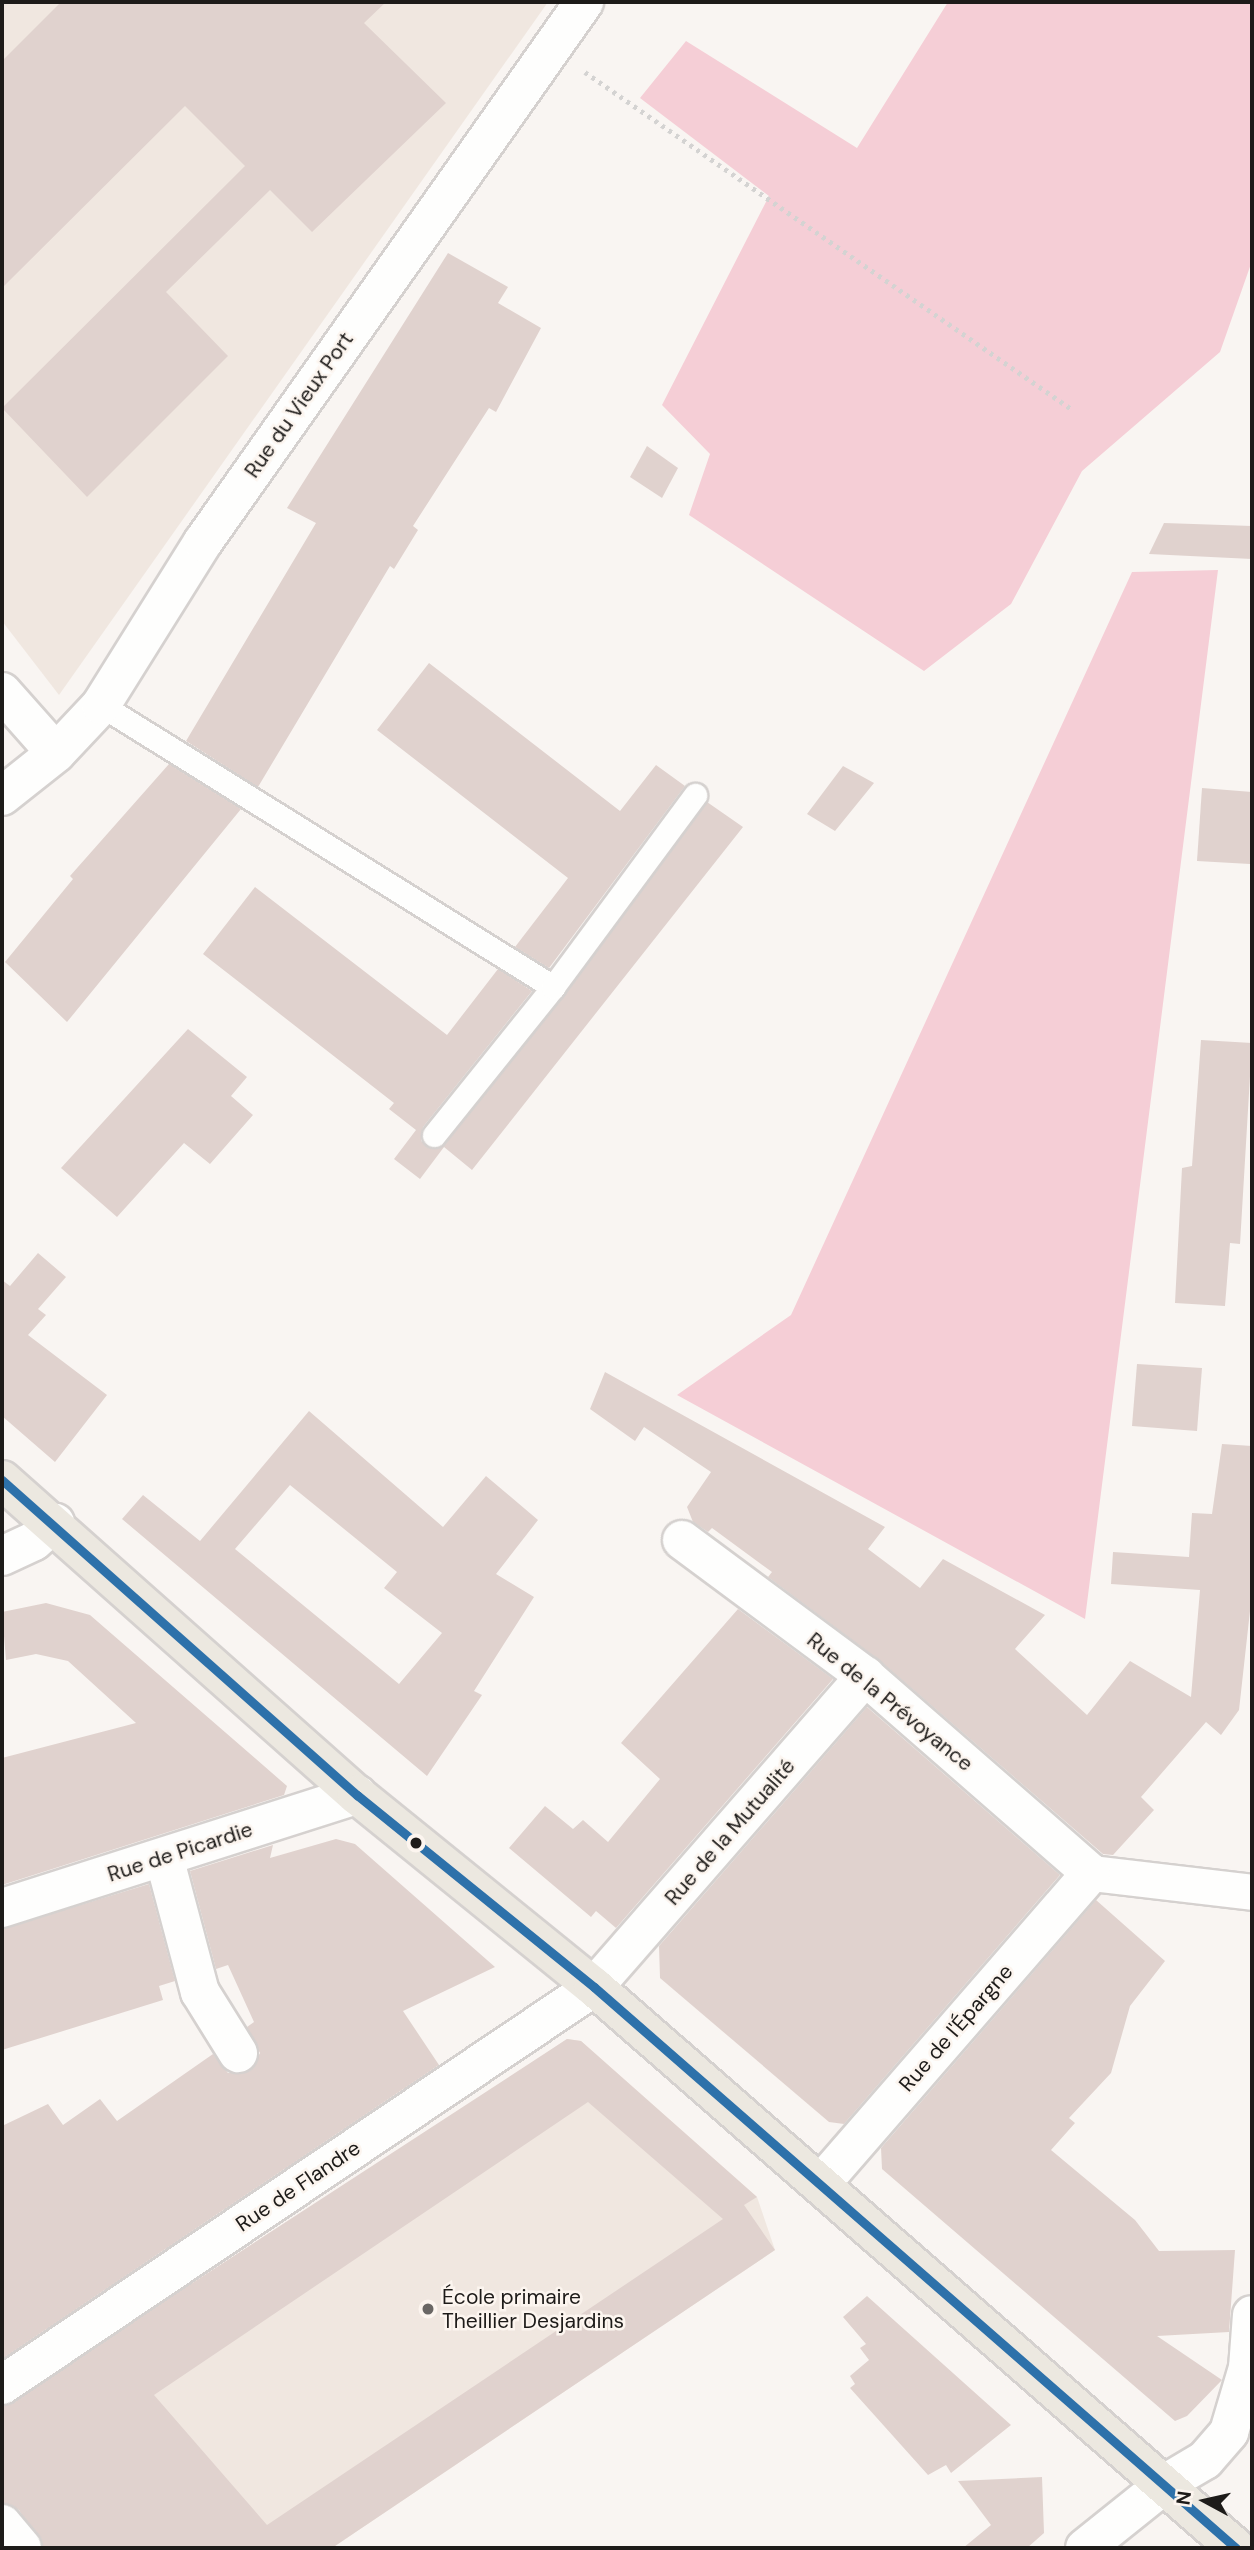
<!DOCTYPE html>
<html>
<head>
<meta charset="utf-8">
<style>
	body { margin:0 }
	#map { position:relative; width:1254px; height:2550px; overflow:hidden; background:#f9f5f2; font-family:"DM Sans",sans-serif }
	div>[style] { position:absolute }
	[style*='--x'] { left:calc(var(--x)*1px); top:calc(var(--y)*1px); width:calc(var(--w)*1px); rotate:calc(var(--a)*1deg) }
	.built>* { inset:0; background:#f0e7e0 }
	.green>* { inset:0; background:#f5ced6 }
	.building>* { inset:0; background:#e0d2ce }
	.path>* { height:4.5px; margin-top:-2.25px; transform-origin:0; background:repeating-linear-gradient(90deg,#d4d3d2 0 3.5px,transparent 0 8.5px) }
	.roads { filter:drop-shadow(2px 0 #d5d1cf) drop-shadow(-2px 0 #d5d1cf) drop-shadow(0 2px #d5d1cf) drop-shadow(0 -2px #d5d1cf) }
	.service>* { height:23px; margin:-11.5px; padding:0 11.5px; transform-origin:11.5px; border-radius:11.5px; background:#fefefd }
	.pedestrian>* { height:35px; margin:-17.5px; padding:0 17.5px; transform-origin:17.5px; border-radius:17.5px; background:#fefefd }
	.minor>* { height:38px; margin:-19px; padding:0 19px; transform-origin:19px; border-radius:19px; background:#fefefd }
	.primary>* { height:38px; margin:-19px; padding:0 19px; transform-origin:19px; border-radius:19px; background:#ece8e0 }
	.bus-1>* { height:9px; margin:-4.5px; padding:0 4.5px; transform-origin:4.5px; border-radius:4.5px; background:#2d71aa }
	.dots>* { width:19px; height:19px; translate:-50% -50%; box-sizing:border-box; border:4px solid #fcf5ef; border-radius:50% }
	span { translate:-50% -50%; white-space:nowrap; text-align:center; line-height:1.15; -webkit-text-stroke:5px #fcf5ef; paint-order:stroke }
	.street-label { font-size:21px; color:#1d1b19 }
	.poi-label { font-size:21px; color:#1d1b19 }
	.left { translate:0 -50%; text-align:left }
	.frame { position:absolute; inset:0; border:4px solid #1d1b19; pointer-events:none }
	.north { position:absolute; left:1170px; top:2466px; width:70px; height:70px; -webkit-text-stroke:5px #fcf5ef; paint-order:stroke; rotate:278deg; font-size:19px; font-weight:700; line-height:28px; text-align:center; color:#1d1b19 }
	.north::after { content:''; display:block; margin:auto; width:24px; height:32px; background:#1d1b19; clip-path:polygon(50% 0,100% 100%,50% 72%,0 100%) }
</style>
</head>
<body>
<div id="map">
	<div class="built">
		<div style="clip-path:polygon(2px 2px,548px 2px,59px 695px,2px 621px)"></div>
		<div style="clip-path:polygon(567px 2039px,581px 2041px,757px 2197px,775px 2250px,332px 2548px,229px 2548px,81px 2367px)"></div>
	</div>
	<div class="green">
		<div style="clip-path:polygon(948px 2px,1252px 2px,1252px 261px,1220px 352px,1082px 471px,1011px 604px,924px 671px,689px 515px,710px 454px,662px 405px,769px 196px,640px 98px,686px 41px,857px 148px)"></div>
		<div style="clip-path:polygon(1218px 570px,1085px 1619px,677px 1395px,791px 1315px,1132px 572px)"></div>
	</div>
	<div class="building">
		<div style="clip-path:polygon(61px 2px,386px 2px,364px 23px,446px 103px,312px 232px,270px 190px,166px 292px,228px 356px,87px 497px,2px 408px,245px 166px,185px 106px,2px 288px,2px 61px)"></div>
		<div style="clip-path:polygon(448px 253px,508px 287px,498px 303px,541px 328px,496px 412px,489px 408px,413px 526px,418px 530px,394px 569px,390px 566px,258px 787px,186px 741px,316px 523px,287px 508px)"></div>
		<div style="clip-path:polygon(647px 446px,678px 468px,662px 498px,630px 477px)"></div>
		<div style="clip-path:polygon(1164px 523px,1252px 526px,1252px 559px,1149px 554px)"></div>
		<div style="clip-path:polygon(429px 663px,620px 811px,656px 765px,685px 786px,549px 968px,515px 947px,568px 878px,377px 730px)"></div>
		<div style="clip-path:polygon(169px 764px,241px 809px,67px 1022px,5px 962px,73px 879px,70px 876px)"></div>
		<div style="clip-path:polygon(843px 766px,874px 783px,835px 831px,807px 814px)"></div>
		<div style="clip-path:polygon(1202px 788px,1252px 792px,1250px 864px,1197px 861px)"></div>
		<div style="clip-path:polygon(707px 802px,743px 827px,472px 1170px,444px 1147px,420px 1179px,394px 1159px,416px 1130px,389px 1109px,394px 1103px,203px 954px,255px 887px,447px 1035px,498px 969px,532px 991px,423px 1127px,421px 1141px,438px 1148px,564px 995px)"></div>
		<div style="clip-path:polygon(188px 1029px,247px 1077px,231px 1096px,253px 1115px,210px 1164px,184px 1143px,117px 1217px,61px 1168px)"></div>
		<div style="clip-path:polygon(1201px 1040px,1252px 1043px,1240px 1244px,1230px 1243px,1225px 1306px,1175px 1303px,1182px 1168px,1192px 1166px)"></div>
		<div style="clip-path:polygon(38px 1253px,66px 1277px,38px 1309px,46px 1315px,28px 1335px,107px 1395px,55px 1462px,2px 1416px,2px 1280px,10px 1286px)"></div>
		<div style="clip-path:polygon(1137px 1364px,1202px 1368px,1197px 1431px,1132px 1426px)"></div>
		<div style="clip-path:polygon(605px 1372px,885px 1527px,868px 1549px,920px 1588px,943px 1559px,1045px 1615px,1015px 1649px,1087px 1715px,1130px 1661px,1191px 1697px,1200px 1590px,1111px 1584px,1113px 1552px,1189px 1557px,1192px 1513px,1212px 1514px,1222px 1444px,1252px 1446px,1250px 1611px,1239px 1710px,1221px 1735px,1206px 1722px,1141px 1797px,1154px 1810px,1113px 1855px,1103px 1854px,879px 1660px,768px 1577px,772px 1572px,712px 1528px,708px 1532px,693px 1522px,687px 1507px,711px 1472px,644px 1427px,635px 1441px,590px 1409px)"></div>
		<div style="clip-path:polygon(evenodd,309px 1411px,443px 1527px,486px 1476px,538px 1520px,496px 1574px,534px 1597px,474px 1691px,482px 1695px,427px 1776px,122px 1519px,143px 1495px,200px 1541px,309px 1411px,290px 1485px,397px 1572px,384px 1588px,442px 1633px,399px 1684px,235px 1549px,290px 1485px)"></div>
		<div style="clip-path:polygon(46px 1603px,90px 1615px,287px 1786px,284px 1795px,2px 1885px,2px 1758px,136px 1723px,68px 1661px,36px 1654px,6px 1660px,2px 1612px)"></div>
		<div style="clip-path:polygon(738px 1609px,833px 1679px,616px 1928px,596px 1911px,591px 1917px,509px 1848px,545px 1806px,573px 1829px,583px 1820px,608px 1842px,660px 1779px,621px 1743px)"></div>
		<div style="clip-path:polygon(867px 1707px,1060px 1875px,844px 2124px,829px 2122px,660px 1978px,659px 1946px)"></div>
		<div style="clip-path:polygon(336px 1839px,355px 1844px,495px 1967px,403px 2011px,439px 2065px,2px 2359px,2px 2126px,48px 2104px,63px 2125px,100px 2099px,117px 2121px,213px 2054px,228px 2073px,250px 2071px,260px 2053px,247px 2027px,254px 2022px,228px 1965px,216px 1969px,190px 1871px,273px 1845px,270px 1858px)"></div>
		<div style="clip-path:polygon(149px 1884px,175px 1981px,159px 1986px,163px 2000px,2px 2050px,2px 1929px)"></div>
		<div style="clip-path:polygon(1096px 1900px,1165px 1961px,1130px 2006px,1111px 2073px,1069px 2118px,1075px 2123px,1051px 2150px,1135px 2220px,1159px 2251px,1235px 2250px,1229px 2332px,1157px 2336px,1222px 2380px,1187px 2416px,1175px 2421px,882px 2169px,881px 2148px)"></div>
		<div style="clip-path:polygon(evenodd,567px 2039px,581px 2041px,757px 2197px,744px 2205px,775px 2250px,332px 2548px,43px 2548px,19px 2510px,2px 2503px,2px 2407px,567px 2039px,588px 2102px,723px 2219px,267px 2525px,154px 2395px,588px 2102px)"></div>
		<div style="clip-path:polygon(867px 2296px,1011px 2425px,951px 2473px,946px 2465px,928px 2475px,850px 2388px,855px 2384px,850px 2376px,869px 2360px,860px 2348px,866px 2344px,843px 2317px)"></div>
		<div style="clip-path:polygon(1042px 2477px,1044px 2533px,1027px 2548px,963px 2548px,991px 2525px,958px 2481px)"></div>
	</div>
	<div class="path">
		<div style="--x:585;--y:72;--w:594;--a:34.71"></div>
	</div>
	<div class="roads">
		<div class="service">
			<div style="--x:101;--y:705;--w:533;--a:31.96"></div>
			<div style="--x:434;--y:1135;--w:190;--a:-51.2"></div>
			<div style="--x:553;--y:987;--w:239;--a:-53.5"></div>
		</div>
		<div class="pedestrian">
			<div style="--x:1091;--y:1873;--w:162;--a:6.7"></div>
		</div>
		<div class="minor">
			<div style="--x:2;--y:692;--w:81;--a:48.5"></div>
			<div style="--x:2;--y:796;--w:69;--a:-38.5"></div>
			<div style="--x:56;--y:753;--w:66;--a:-46.8"></div>
			<div style="--x:101;--y:705;--w:192;--a:-58"></div>
			<div style="--x:203;--y:542;--w:661;--a:-54.79"></div>
			<div style="--x:682;--y:1540;--w:228;--a:36.6"></div>
			<div style="--x:865;--y:1676;--w:300;--a:41.1"></div>
			<div style="--x:1091;--y:1873;--w:412;--a:131"></div>
			<div style="--x:2;--y:1556;--w:35;--a:-25"></div>
			<div style="--x:34;--y:1541;--w:28;--a:-41"></div>
			<div style="--x:164;--y:1857;--w:140;--a:75.1"></div>
			<div style="--x:200;--y:1992;--w:72;--a:58.1"></div>
			<div style="--x:2;--y:1908;--w:373;--a:-17.7"></div>
			<div style="--x:2;--y:2385;--w:713;--a:-33.91"></div>
			<div style="--x:594;--y:1987;--w:413;--a:-48.9"></div>
			<div style="--x:2;--y:2524;--w:31;--a:50"></div>
			<div style="--x:1085;--y:2548;--w:104;--a:-38.7"></div>
			<div style="--x:1166;--y:2483;--w:45;--a:-30.5"></div>
			<div style="--x:1205;--y:2460;--w:37;--a:-49"></div>
			<div style="--x:1229;--y:2432;--w:67;--a:-73.5"></div>
			<div style="--x:1248;--y:2368;--w:53;--a:-85.7"></div>
		</div>
		<div class="primary">
			<div style="--x:2;--y:1480;--w:475;--a:41.6"></div>
			<div style="--x:357;--y:1795;--w:305;--a:39"></div>
			<div style="--x:594;--y:1987;--w:853;--a:41.15"></div>
		</div>
	</div>
	<div class="bus-1">
		<div style="--x:2;--y:1480;--w:475;--a:41.6"></div>
		<div style="--x:357;--y:1795;--w:305;--a:39"></div>
		<div style="--x:594;--y:1987;--w:853;--a:41.15"></div>
	</div>
	<div class="dots">
		<div style="left:416px;top:1843px;background:#1d1b19"></div>
		<div style="left:428px;top:2309px;background:#6a6765"></div>
	</div>
	<div class="street-label">
		<span style="left:299px;top:405px;rotate:-55deg">Rue du Vieux Port</span>
		<span style="left:890px;top:1702px;rotate:39deg">Rue de la Prévoyance</span>
		<span style="left:730px;top:1832px;rotate:-49deg">Rue de la Mutualité</span>
		<span style="left:180px;top:1852px;rotate:-18deg">Rue de Picardie</span>
		<span style="left:956px;top:2028px;rotate:-49deg">Rue de l'Épargne</span>
		<span style="left:298px;top:2186px;rotate:-34deg">Rue de Flandre</span>
	</div>
	<div class="poi-label">
		<span class="left" style="left:442px;top:2309px">École primaire<br>Theillier Desjardins</span>
	</div>
	<div class="frame"></div>
	<div class="north">N</div>
</div>
</body>
</html>
